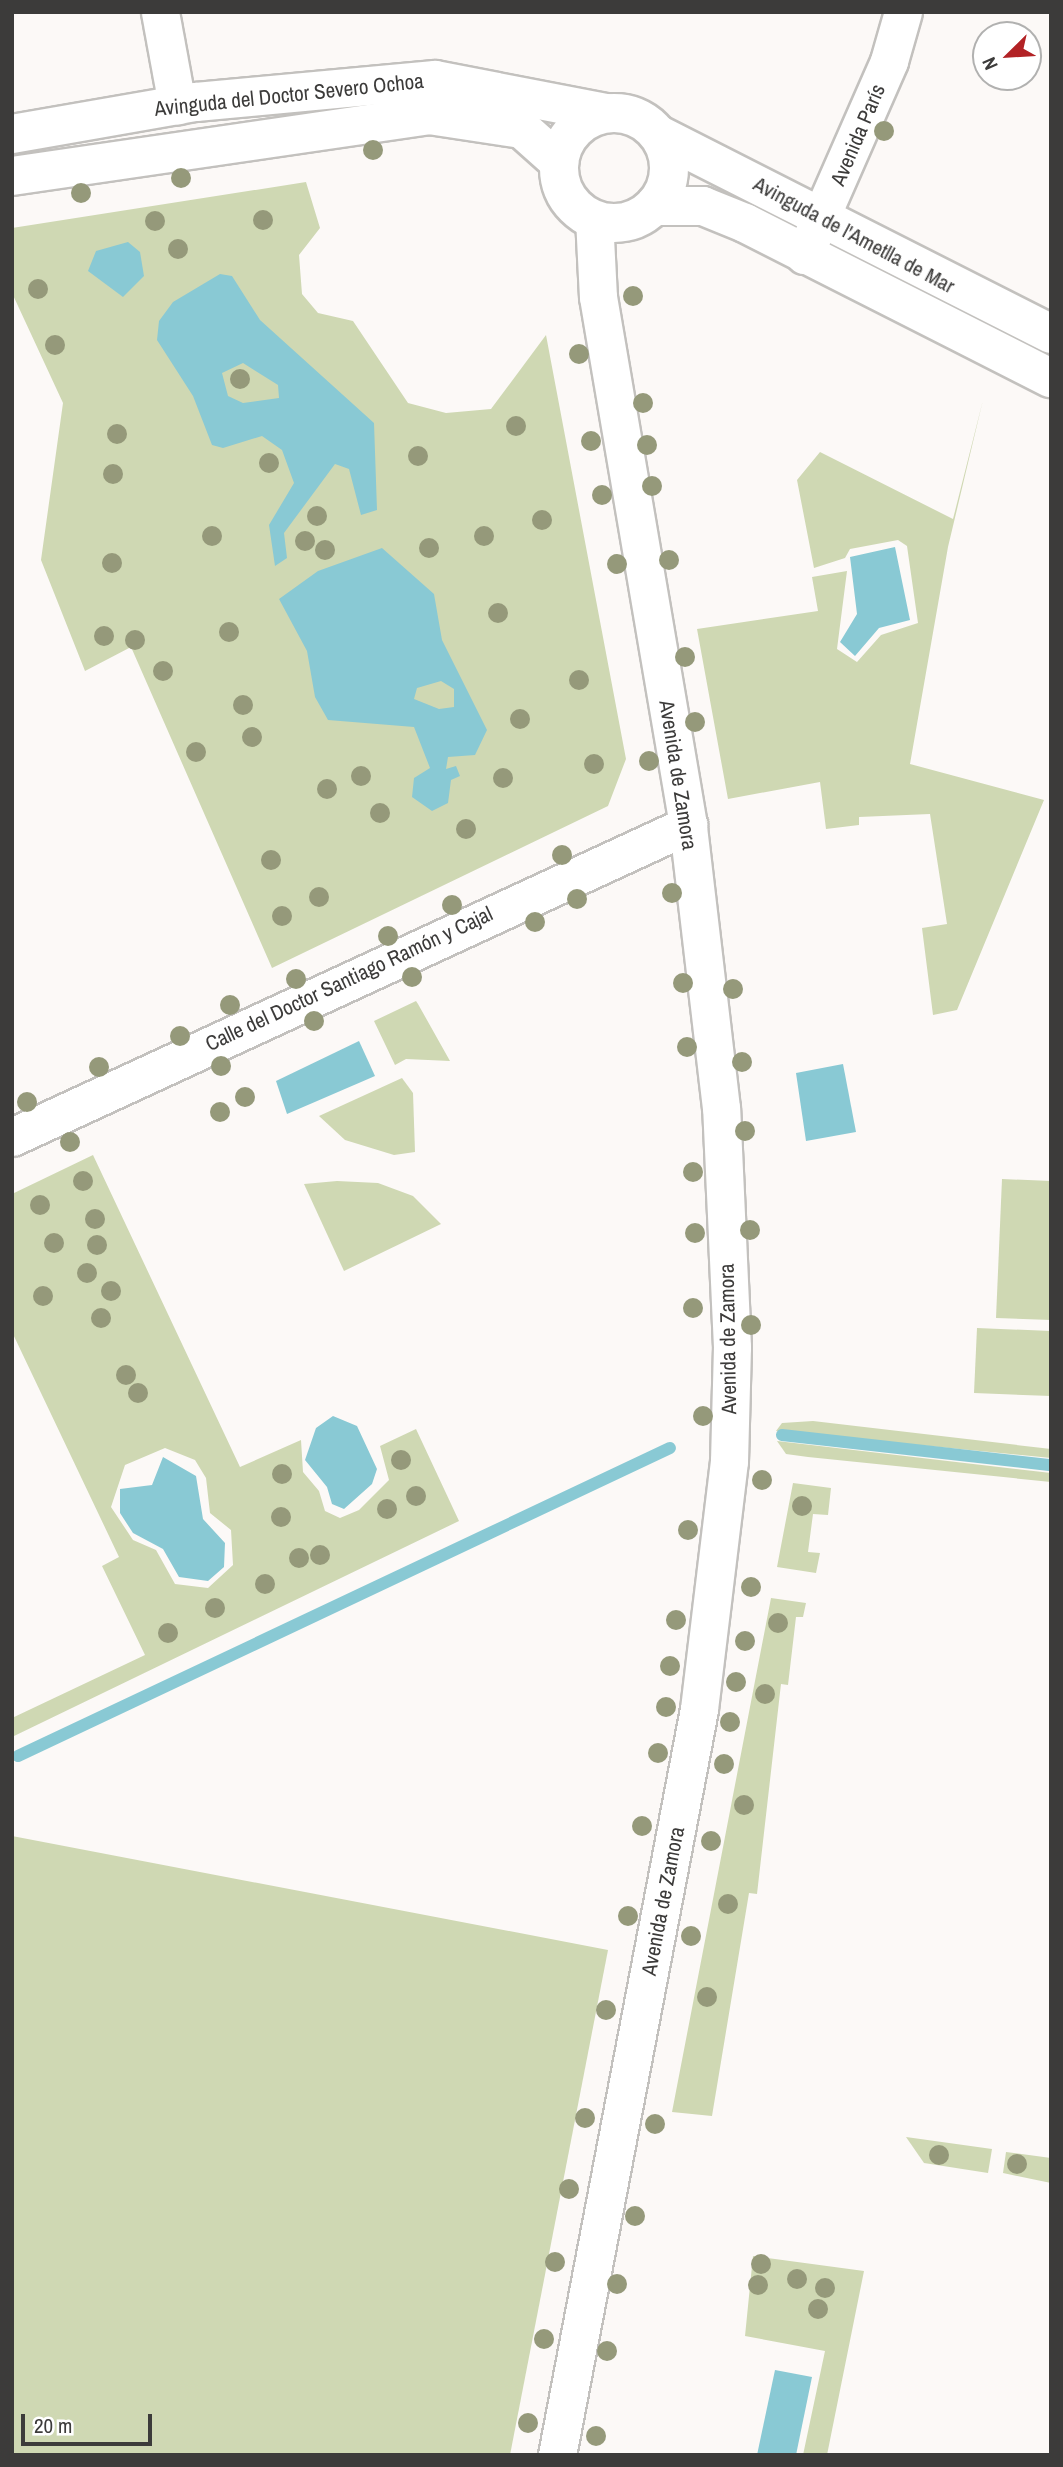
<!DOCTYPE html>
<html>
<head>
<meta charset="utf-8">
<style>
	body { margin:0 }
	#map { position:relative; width:1063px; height:2467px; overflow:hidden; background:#fcf9f7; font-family:"Archivo Narrow",sans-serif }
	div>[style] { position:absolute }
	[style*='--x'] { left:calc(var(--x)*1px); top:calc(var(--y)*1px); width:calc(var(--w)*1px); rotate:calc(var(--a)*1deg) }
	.green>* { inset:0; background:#cfd8b3 }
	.water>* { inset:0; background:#89c9d4 }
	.stream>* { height:12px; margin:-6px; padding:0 6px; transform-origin:6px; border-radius:6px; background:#89c9d4 }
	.roads { filter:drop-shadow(2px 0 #c3c1be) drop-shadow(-2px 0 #c3c1be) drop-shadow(0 2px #c3c1be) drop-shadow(0 -2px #c3c1be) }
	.minor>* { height:37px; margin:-18.5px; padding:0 18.5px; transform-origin:18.5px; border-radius:18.5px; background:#fff }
	.tertiary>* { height:38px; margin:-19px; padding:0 19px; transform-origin:19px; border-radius:19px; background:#fff }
	.tertiary>.ring { margin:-19px; padding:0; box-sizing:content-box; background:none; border:38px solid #fff; border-radius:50% }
	.trees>* { width:20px; height:20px; margin:-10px; border-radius:50%; background:#95997a }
	span { translate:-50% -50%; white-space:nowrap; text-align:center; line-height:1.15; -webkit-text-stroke:7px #fff; paint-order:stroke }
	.street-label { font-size:21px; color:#3c3b3a }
	.frame { position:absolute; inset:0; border:14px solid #3c3b3a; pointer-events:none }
	.north { position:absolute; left:972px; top:21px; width:70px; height:70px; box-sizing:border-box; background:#fff; border:2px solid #b1b1b0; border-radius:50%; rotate:246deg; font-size:19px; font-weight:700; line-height:28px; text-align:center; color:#3c3b3a }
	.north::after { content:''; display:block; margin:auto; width:24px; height:32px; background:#b22225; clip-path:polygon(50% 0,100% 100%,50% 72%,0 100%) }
	.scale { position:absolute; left:21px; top:2414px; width:131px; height:32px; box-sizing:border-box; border:4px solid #3c3b3a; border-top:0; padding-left:9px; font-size:21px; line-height:24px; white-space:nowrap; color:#3c3b3a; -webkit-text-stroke:5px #fff; paint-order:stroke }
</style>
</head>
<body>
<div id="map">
	<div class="green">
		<div style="clip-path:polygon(306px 182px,320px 228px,299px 255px,302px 294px,318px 313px,353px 321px,408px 403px,446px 413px,491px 409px,546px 335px,626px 759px,608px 806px,272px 968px,131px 647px,85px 671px,41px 560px,63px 403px,12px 293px,12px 228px)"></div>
		<div style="clip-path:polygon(983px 400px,948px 547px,910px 764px,1044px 800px,957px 1010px,933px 1015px,922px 928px,947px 924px,930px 814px,859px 817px,859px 825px,826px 829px,820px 782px,728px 799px,697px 629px,818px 611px,812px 577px,847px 571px,837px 649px,857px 662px,881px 635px,918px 623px,907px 546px,898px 540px,850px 549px,845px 558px,814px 568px,797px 480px,820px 452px,953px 519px)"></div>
		<div style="clip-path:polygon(416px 1001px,418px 1004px,450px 1061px,406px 1059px,395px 1065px,374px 1021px)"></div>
		<div style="clip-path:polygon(402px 1078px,413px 1093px,415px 1152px,394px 1155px,345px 1140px,319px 1116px)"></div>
		<div style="clip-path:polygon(evenodd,93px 1155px,240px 1467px,301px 1440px,303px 1472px,319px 1491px,325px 1511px,340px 1518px,359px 1510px,389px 1480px,380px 1446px,416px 1429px,459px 1521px,12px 1737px,12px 1718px,145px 1655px,102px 1566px,119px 1557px,12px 1332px,12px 1194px,93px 1155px,165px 1448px,195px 1460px,206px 1478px,210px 1513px,231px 1530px,233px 1565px,208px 1588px,175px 1584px,156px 1550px,133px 1540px,111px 1507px,125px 1465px,165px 1448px)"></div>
		<div style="clip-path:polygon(1002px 1179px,1051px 1181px,1051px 1320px,996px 1318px)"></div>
		<div style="clip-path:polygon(337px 1181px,378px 1183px,413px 1196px,441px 1224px,344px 1271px,304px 1184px)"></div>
		<div style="clip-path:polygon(977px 1328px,1051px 1331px,1051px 1396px,974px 1393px)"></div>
		<div style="clip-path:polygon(813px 1421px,1051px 1449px,1051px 1458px,776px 1431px,782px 1423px)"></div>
		<div style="clip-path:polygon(777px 1441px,1051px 1473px,1051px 1482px,808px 1457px,786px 1454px)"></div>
		<div style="clip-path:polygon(793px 1483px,831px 1488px,828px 1515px,813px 1514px,808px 1552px,820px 1553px,816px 1573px,777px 1567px)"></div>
		<div style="clip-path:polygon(771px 1598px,806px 1603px,803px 1617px,796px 1617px,788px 1685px,781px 1684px,757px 1894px,749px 1893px,712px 2116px,672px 2112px)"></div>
		<div style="clip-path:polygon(12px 1836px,608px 1950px,510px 2455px,12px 2455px)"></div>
		<div style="clip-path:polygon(906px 2137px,992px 2149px,988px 2173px,924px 2163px)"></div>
		<div style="clip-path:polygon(1006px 2152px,1051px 2158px,1051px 2183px,1003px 2173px)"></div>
		<div style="clip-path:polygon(753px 2256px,864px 2271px,827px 2455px,803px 2455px,825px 2351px,745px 2336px)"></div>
	</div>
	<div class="water">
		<div style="clip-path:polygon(128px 242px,140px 252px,144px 276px,123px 297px,88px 271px,96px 251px)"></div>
		<div style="clip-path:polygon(evenodd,220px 274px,232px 276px,260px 320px,374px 423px,377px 510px,361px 515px,349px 469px,335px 464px,284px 533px,287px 558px,275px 566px,269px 525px,294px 483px,282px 450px,262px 436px,223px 448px,212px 445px,193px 396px,157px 340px,159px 321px,173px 302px,220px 274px,243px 363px,278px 385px,279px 398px,243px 403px,228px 396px,222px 373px,243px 363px)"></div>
		<div style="clip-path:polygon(895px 547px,910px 620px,879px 628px,855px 656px,840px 642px,857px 614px,850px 557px)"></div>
		<div style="clip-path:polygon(evenodd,382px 548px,434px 594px,442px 640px,487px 730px,475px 755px,448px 757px,446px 769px,456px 766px,460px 776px,451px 780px,448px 803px,432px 811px,412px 797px,414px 778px,430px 768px,414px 727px,328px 720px,315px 697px,307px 651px,279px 599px,318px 571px,382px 548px,441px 681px,454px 689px,454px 707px,439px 709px,414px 699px,417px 688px,441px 681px)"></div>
		<div style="clip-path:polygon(359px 1041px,375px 1076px,287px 1114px,276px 1081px)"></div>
		<div style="clip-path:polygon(843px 1064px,856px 1132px,806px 1141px,796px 1073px)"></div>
		<div style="clip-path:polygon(333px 1416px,357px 1426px,377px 1469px,372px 1484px,344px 1509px,332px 1504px,327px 1487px,305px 1460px,316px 1428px)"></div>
		<div style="clip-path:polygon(163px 1457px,196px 1476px,203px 1519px,225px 1543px,224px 1567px,208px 1581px,179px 1577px,163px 1549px,133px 1533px,120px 1513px,120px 1489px,152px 1485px)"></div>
		<div style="clip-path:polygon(775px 2370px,812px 2377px,796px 2455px,757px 2455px)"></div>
	</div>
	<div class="stream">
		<div style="--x:782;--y:1435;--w:271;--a:6.4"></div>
		<div style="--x:18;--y:1756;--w:721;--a:-25.29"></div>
	</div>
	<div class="roads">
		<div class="minor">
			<div style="--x:160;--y:12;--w:95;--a:79.6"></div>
			<div style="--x:804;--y:255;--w:212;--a:-66.3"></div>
			<div style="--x:889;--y:61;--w:51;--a:-74.1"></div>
			<div style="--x:12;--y:1137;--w:745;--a:-24.78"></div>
			<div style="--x:557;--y:2455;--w:759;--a:-79.22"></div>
			<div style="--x:699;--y:1709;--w:250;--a:-83.1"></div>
			<div style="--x:729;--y:1461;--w:114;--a:-88.5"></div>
			<div style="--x:732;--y:1347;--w:239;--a:-92.6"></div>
			<div style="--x:721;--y:1108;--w:285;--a:-96.7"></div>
			<div style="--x:688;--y:825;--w:536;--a:-99.67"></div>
			<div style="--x:598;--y:297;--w:78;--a:-92.9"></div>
		</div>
		<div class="tertiary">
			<div class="ring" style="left:559px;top:113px;width:72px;height:72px"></div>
			<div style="--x:12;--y:134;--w:187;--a:-9.9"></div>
			<div style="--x:196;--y:102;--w:240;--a:-5.3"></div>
			<div style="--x:435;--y:80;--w:175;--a:10.9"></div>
			<div style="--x:659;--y:135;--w:440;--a:26.9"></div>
			<div style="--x:12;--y:176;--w:421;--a:-8.3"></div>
			<div style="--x:429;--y:115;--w:94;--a:8.6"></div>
			<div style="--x:522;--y:129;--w:50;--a:41.7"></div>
			<div style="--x:654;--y:206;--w:49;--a:0"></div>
			<div style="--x:703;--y:206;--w:45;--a:22"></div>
			<div style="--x:745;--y:223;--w:343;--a:26.9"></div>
		</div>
	</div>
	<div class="trees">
		<div style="left:884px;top:131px"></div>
		<div style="left:373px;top:150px"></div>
		<div style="left:181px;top:178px"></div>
		<div style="left:81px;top:193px"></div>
		<div style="left:263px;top:220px"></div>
		<div style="left:155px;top:221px"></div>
		<div style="left:178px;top:249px"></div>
		<div style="left:38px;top:289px"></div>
		<div style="left:633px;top:296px"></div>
		<div style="left:55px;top:345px"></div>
		<div style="left:579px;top:354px"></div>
		<div style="left:240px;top:379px"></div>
		<div style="left:643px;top:403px"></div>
		<div style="left:516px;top:426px"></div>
		<div style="left:117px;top:434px"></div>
		<div style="left:591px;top:441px"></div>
		<div style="left:647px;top:445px"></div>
		<div style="left:418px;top:456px"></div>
		<div style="left:269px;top:463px"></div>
		<div style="left:113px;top:474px"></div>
		<div style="left:652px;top:486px"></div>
		<div style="left:602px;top:495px"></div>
		<div style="left:317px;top:516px"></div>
		<div style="left:542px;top:520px"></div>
		<div style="left:212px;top:536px"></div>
		<div style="left:484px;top:536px"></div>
		<div style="left:305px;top:541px"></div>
		<div style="left:429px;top:548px"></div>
		<div style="left:325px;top:550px"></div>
		<div style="left:669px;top:560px"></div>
		<div style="left:112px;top:563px"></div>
		<div style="left:617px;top:564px"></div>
		<div style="left:498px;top:613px"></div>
		<div style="left:229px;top:632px"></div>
		<div style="left:104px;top:636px"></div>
		<div style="left:135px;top:640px"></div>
		<div style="left:685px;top:657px"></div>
		<div style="left:163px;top:671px"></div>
		<div style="left:579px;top:680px"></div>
		<div style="left:243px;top:705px"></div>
		<div style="left:520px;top:719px"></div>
		<div style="left:695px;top:722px"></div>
		<div style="left:252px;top:737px"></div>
		<div style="left:196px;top:752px"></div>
		<div style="left:649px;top:761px"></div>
		<div style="left:594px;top:764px"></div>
		<div style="left:361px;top:776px"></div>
		<div style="left:503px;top:778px"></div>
		<div style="left:327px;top:789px"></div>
		<div style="left:380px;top:813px"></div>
		<div style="left:466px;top:829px"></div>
		<div style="left:562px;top:855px"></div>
		<div style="left:271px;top:860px"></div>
		<div style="left:672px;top:893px"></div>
		<div style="left:319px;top:897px"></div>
		<div style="left:577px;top:899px"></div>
		<div style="left:452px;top:905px"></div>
		<div style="left:282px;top:916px"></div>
		<div style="left:535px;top:922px"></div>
		<div style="left:388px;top:936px"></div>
		<div style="left:412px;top:977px"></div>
		<div style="left:296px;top:979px"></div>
		<div style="left:683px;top:983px"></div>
		<div style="left:733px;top:989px"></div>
		<div style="left:230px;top:1005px"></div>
		<div style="left:314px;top:1021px"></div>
		<div style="left:180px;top:1036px"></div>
		<div style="left:687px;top:1047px"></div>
		<div style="left:742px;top:1062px"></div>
		<div style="left:221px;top:1066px"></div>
		<div style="left:99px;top:1067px"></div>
		<div style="left:245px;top:1097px"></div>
		<div style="left:27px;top:1102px"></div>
		<div style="left:220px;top:1112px"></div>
		<div style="left:745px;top:1131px"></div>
		<div style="left:70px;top:1142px"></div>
		<div style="left:693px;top:1172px"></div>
		<div style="left:83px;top:1181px"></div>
		<div style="left:40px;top:1205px"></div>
		<div style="left:95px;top:1219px"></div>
		<div style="left:750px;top:1230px"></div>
		<div style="left:695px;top:1233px"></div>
		<div style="left:54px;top:1243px"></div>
		<div style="left:97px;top:1245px"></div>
		<div style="left:87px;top:1273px"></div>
		<div style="left:111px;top:1291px"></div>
		<div style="left:43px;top:1296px"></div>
		<div style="left:693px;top:1308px"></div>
		<div style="left:101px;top:1318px"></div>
		<div style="left:751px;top:1325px"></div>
		<div style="left:126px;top:1375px"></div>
		<div style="left:138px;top:1393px"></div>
		<div style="left:703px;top:1416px"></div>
		<div style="left:401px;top:1460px"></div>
		<div style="left:282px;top:1474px"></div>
		<div style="left:762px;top:1480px"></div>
		<div style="left:416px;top:1496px"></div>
		<div style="left:802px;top:1506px"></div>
		<div style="left:387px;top:1509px"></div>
		<div style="left:281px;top:1517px"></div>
		<div style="left:688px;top:1530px"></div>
		<div style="left:320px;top:1555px"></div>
		<div style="left:299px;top:1558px"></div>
		<div style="left:265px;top:1584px"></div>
		<div style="left:751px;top:1587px"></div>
		<div style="left:215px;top:1608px"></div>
		<div style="left:676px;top:1620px"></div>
		<div style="left:778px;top:1623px"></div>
		<div style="left:168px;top:1633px"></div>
		<div style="left:745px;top:1641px"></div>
		<div style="left:670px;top:1666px"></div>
		<div style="left:736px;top:1682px"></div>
		<div style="left:765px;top:1694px"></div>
		<div style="left:666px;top:1707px"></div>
		<div style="left:730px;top:1722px"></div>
		<div style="left:658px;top:1753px"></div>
		<div style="left:724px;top:1764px"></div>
		<div style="left:744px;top:1805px"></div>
		<div style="left:642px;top:1826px"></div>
		<div style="left:711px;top:1841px"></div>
		<div style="left:728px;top:1904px"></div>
		<div style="left:628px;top:1916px"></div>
		<div style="left:691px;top:1936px"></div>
		<div style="left:707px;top:1997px"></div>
		<div style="left:606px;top:2010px"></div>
		<div style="left:585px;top:2118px"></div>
		<div style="left:655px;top:2124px"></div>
		<div style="left:939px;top:2155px"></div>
		<div style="left:1017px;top:2164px"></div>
		<div style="left:569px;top:2189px"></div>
		<div style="left:635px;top:2216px"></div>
		<div style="left:555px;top:2262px"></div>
		<div style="left:761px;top:2264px"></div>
		<div style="left:797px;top:2279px"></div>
		<div style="left:617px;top:2284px"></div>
		<div style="left:758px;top:2285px"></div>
		<div style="left:825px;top:2288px"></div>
		<div style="left:818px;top:2309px"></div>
		<div style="left:544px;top:2339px"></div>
		<div style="left:607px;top:2351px"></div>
		<div style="left:528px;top:2423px"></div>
		<div style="left:596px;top:2436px"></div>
	</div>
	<div class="street-label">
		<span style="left:289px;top:95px;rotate:-6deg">Avinguda del Doctor Severo Ochoa</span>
		<span style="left:858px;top:135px;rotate:-67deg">Avenida París</span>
		<span style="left:854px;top:235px;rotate:28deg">Avinguda de l'Ametlla de Mar</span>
		<span style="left:678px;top:775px;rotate:81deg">Avenida de Zamora</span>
		<span style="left:349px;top:979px;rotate:-25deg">Calle del Doctor Santiago Ramón y Cajal</span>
		<span style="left:728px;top:1339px;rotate:-91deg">Avenida de Zamora</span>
		<span style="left:663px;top:1901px;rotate:-79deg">Avenida de Zamora</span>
	</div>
	<div class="frame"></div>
	<div class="north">N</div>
	<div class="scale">20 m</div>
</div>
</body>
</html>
